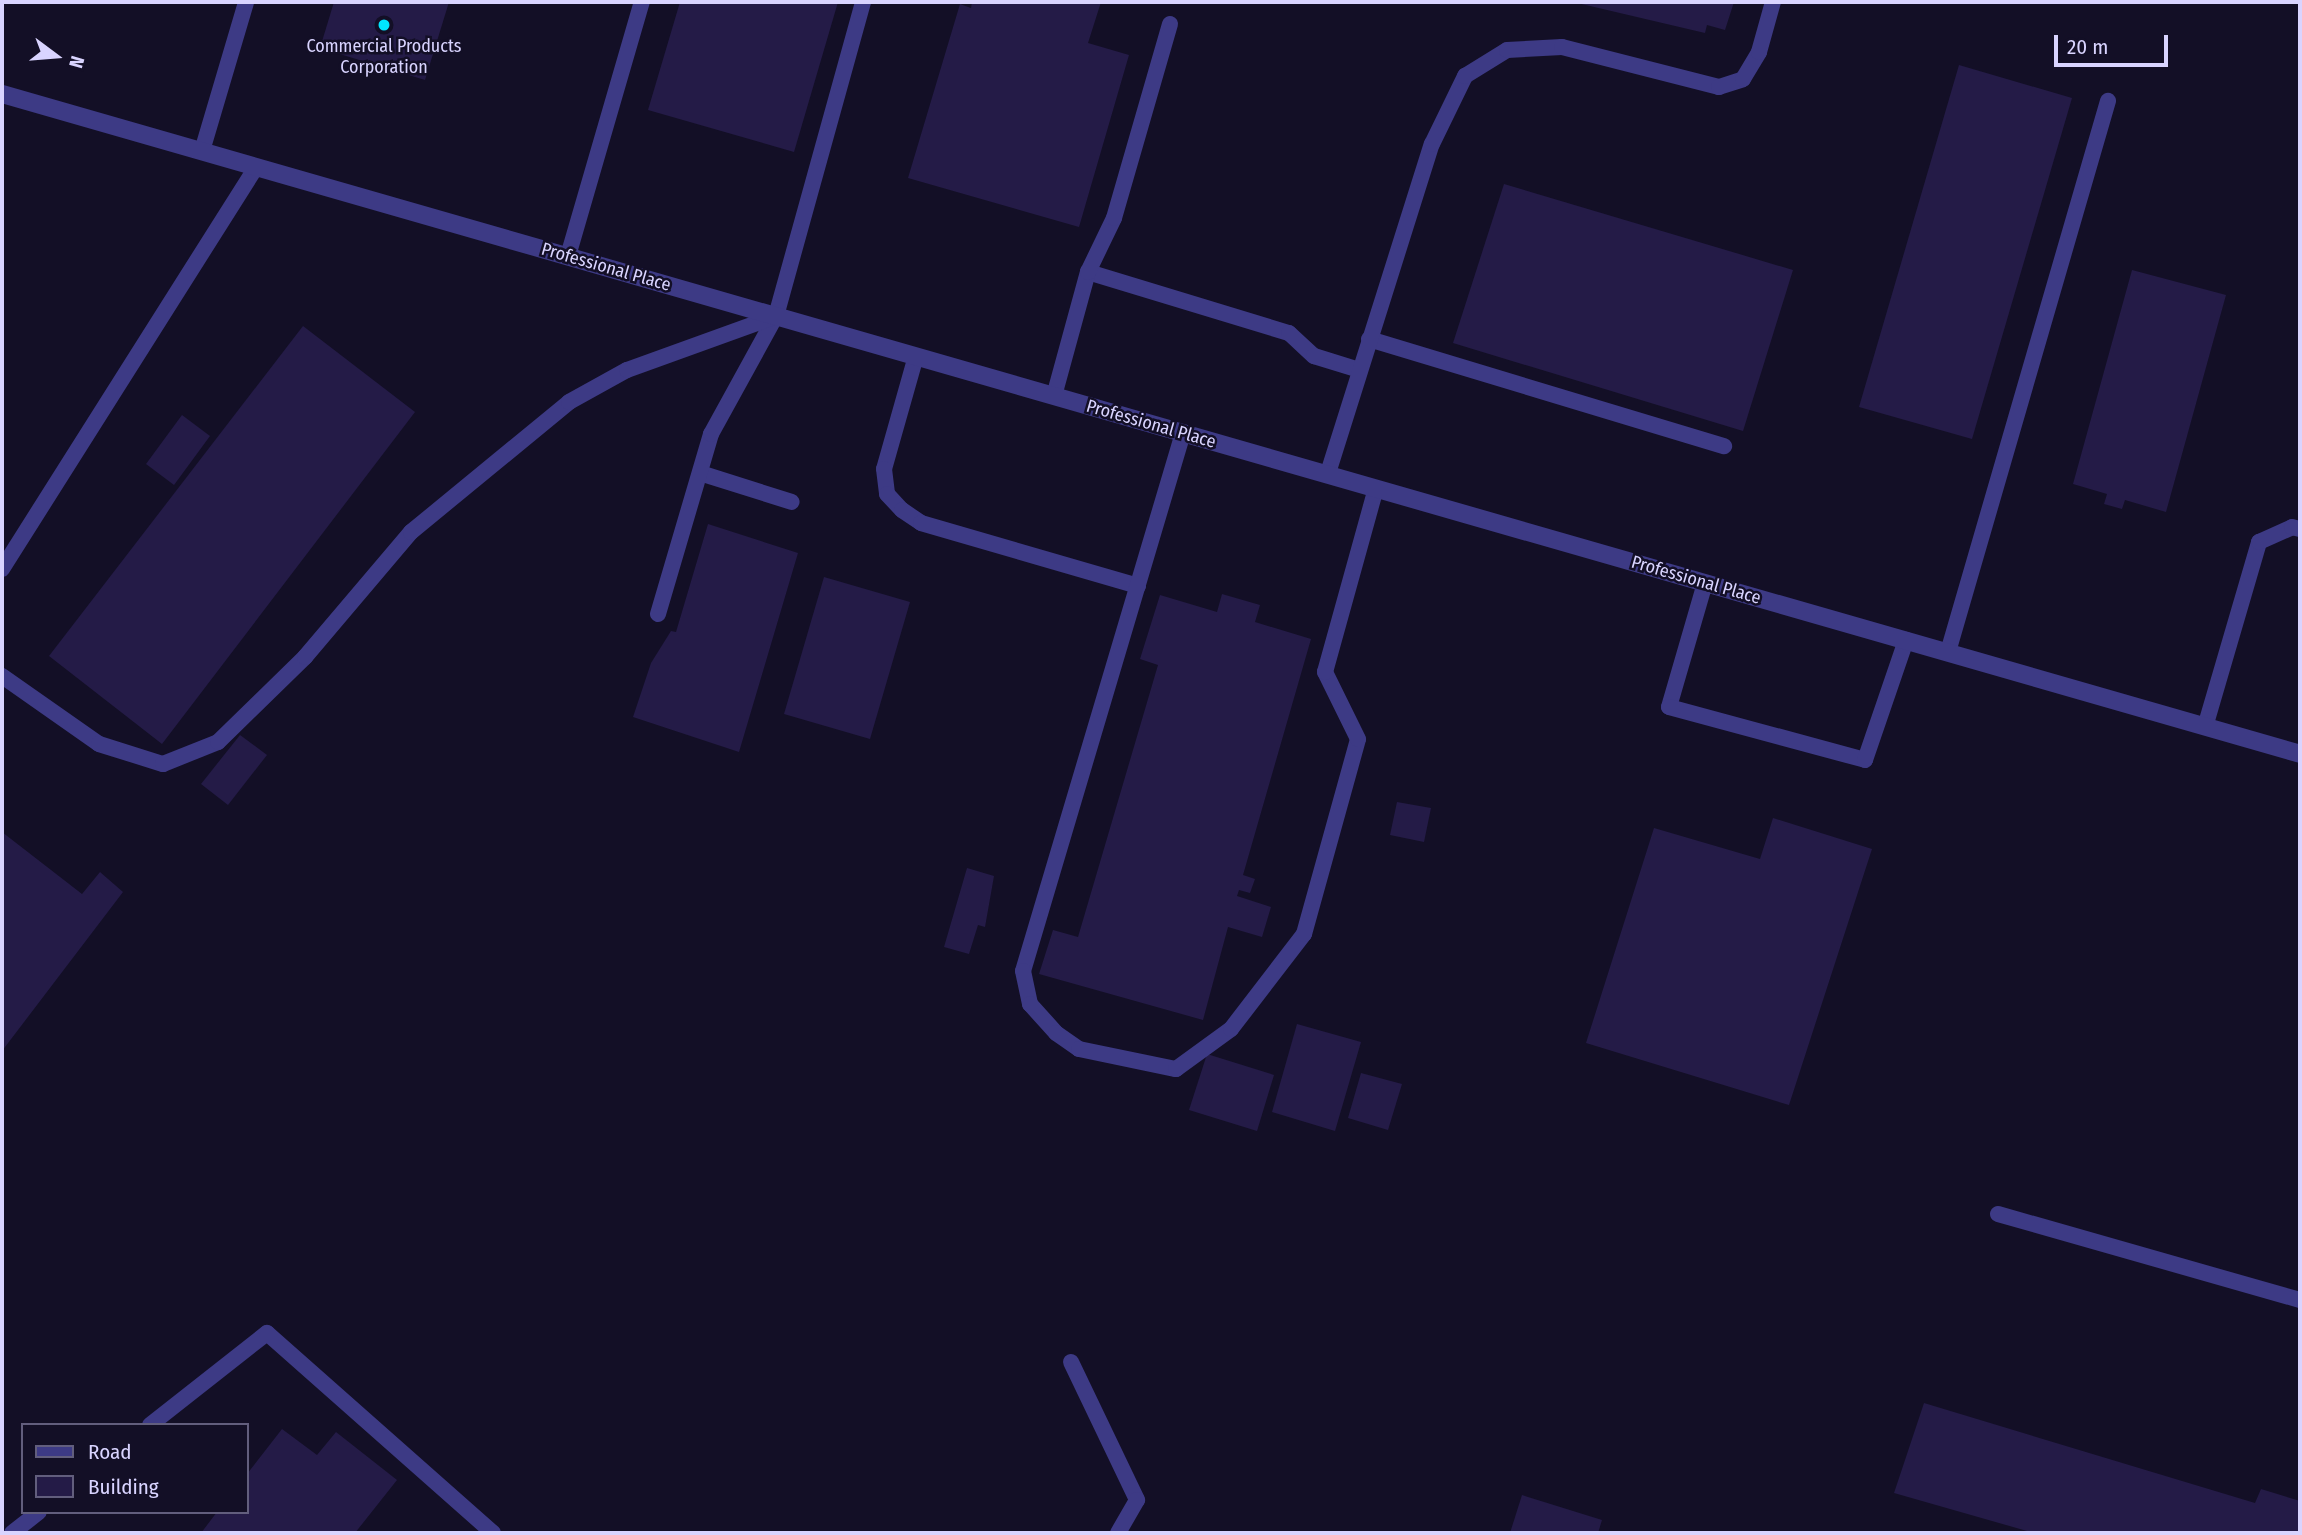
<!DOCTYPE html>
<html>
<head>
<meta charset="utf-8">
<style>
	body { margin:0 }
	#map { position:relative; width:2302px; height:1535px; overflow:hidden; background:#130f26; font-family:"Fira Sans Condensed",sans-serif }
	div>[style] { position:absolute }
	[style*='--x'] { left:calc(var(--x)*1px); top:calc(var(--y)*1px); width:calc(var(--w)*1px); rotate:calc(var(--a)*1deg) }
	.building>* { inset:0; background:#241b47 }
	.lane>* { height:16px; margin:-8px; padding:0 8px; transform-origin:8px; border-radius:8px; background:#3d3a85 }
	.street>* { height:18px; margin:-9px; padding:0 9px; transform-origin:9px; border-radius:9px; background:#3d3a85 }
	.dots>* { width:19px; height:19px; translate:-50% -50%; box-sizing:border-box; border:4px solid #130f26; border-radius:50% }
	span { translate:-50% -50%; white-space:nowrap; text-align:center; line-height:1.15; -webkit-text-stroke:5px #130f26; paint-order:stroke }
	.poi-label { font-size:18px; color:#d9d4ff }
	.street-label { font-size:18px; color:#d9d4ff }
	.frame { position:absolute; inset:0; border:4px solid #d9d4ff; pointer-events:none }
	.legend { position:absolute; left:21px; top:1423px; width:228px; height:91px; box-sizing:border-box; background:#130f26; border:2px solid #625e7d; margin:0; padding:9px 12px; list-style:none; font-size:21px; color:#d9d4ff }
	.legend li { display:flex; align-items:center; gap:14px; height:35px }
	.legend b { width:35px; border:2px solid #625e7d }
	.north { position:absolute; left:21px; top:21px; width:70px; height:70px; -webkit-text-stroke:5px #130f26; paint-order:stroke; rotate:106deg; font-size:19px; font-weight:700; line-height:28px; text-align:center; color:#d9d4ff }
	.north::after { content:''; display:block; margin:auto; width:24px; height:32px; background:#d9d4ff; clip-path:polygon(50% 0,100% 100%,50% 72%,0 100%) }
	.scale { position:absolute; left:2054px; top:35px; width:114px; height:32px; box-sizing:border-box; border:4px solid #d9d4ff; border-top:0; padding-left:9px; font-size:21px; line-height:24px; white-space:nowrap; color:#d9d4ff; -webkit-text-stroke:5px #130f26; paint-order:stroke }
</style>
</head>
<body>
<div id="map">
	<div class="building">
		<div style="clip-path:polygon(334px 2px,449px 2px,425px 80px,320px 48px)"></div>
		<div style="clip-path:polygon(680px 2px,838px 2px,794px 152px,648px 110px)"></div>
		<div style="clip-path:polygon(972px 2px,1101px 2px,1088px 43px,1129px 55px,1079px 227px,908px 178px,960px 4px,971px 8px)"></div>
		<div style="clip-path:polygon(1573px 2px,1734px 2px,1725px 30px,1707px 25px,1705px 33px)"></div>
		<div style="clip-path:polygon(1959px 65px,2072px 98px,1972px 439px,1859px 407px)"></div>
		<div style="clip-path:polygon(1504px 184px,1793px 270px,1743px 431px,1453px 343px)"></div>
		<div style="clip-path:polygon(2132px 270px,2226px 295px,2166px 512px,2125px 500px,2122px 509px,2104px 504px,2107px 494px,2073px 484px)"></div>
		<div style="clip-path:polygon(303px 326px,415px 412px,162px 744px,49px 656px)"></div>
		<div style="clip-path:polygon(182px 415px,210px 436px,174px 485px,146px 464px)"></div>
		<div style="clip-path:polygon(708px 524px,798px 553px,739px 752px,633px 717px,651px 663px,671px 631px,676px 632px)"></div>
		<div style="clip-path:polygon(824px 577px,910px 602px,870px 739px,784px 714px)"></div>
		<div style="clip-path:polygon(1222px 594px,1260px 605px,1255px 622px,1311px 639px,1243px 875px,1255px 879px,1250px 893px,1239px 890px,1237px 896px,1271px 907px,1262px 937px,1228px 927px,1203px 1020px,1039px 974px,1053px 930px,1078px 937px,1158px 665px,1140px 659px,1160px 595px,1217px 612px)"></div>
		<div style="clip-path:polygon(240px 735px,267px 755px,228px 805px,201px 784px)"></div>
		<div style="clip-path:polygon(1397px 802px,1431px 808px,1424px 842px,1390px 835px)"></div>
		<div style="clip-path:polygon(1773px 818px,1872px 849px,1789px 1105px,1586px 1043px,1654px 828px,1760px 859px)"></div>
		<div style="clip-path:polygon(2px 832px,82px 894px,100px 872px,123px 892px,2px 1051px)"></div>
		<div style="clip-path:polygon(967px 868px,994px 876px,985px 927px,978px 925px,969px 954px,944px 947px)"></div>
		<div style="clip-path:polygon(1297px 1024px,1361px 1042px,1335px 1131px,1272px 1112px)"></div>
		<div style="clip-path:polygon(1207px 1054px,1274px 1075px,1257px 1131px,1189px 1110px)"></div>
		<div style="clip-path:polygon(1361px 1073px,1402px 1084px,1388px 1130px,1348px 1118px)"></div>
		<div style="clip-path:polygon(1924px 1403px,2255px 1503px,2261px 1489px,2300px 1501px,2300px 1533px,2034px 1533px,1894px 1493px)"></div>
		<div style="clip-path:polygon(282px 1429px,317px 1455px,336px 1432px,397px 1480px,355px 1533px,201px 1533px,217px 1512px,247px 1512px,247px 1474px)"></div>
		<div style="clip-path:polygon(1522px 1495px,1602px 1520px,1598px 1533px,1510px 1533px)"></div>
	</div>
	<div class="lane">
		<div style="--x:202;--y:151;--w:155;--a:-73.5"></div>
		<div style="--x:568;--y:256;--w:265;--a:-73.8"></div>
		<div style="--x:1088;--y:272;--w:210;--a:16.9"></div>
		<div style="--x:1289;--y:333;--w:34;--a:43"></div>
		<div style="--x:1314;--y:356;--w:47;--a:17.3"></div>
		<div style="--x:1369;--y:339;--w:371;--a:16.8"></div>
		<div style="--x:916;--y:356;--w:117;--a:105.8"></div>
		<div style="--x:884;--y:469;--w:25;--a:83"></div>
		<div style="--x:887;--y:494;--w:22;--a:47"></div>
		<div style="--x:902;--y:510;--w:23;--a:34"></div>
		<div style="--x:921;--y:523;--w:226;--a:16.2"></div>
		<div style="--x:1054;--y:396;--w:129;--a:-74.7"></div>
		<div style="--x:1088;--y:272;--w:60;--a:-64.3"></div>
		<div style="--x:1114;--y:218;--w:202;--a:-73.9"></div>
		<div style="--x:1183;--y:433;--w:561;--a:106.56"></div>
		<div style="--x:1023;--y:971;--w:34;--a:78"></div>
		<div style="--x:1030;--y:1004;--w:39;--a:48"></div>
		<div style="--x:1056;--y:1033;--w:28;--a:35"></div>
		<div style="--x:1079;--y:1049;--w:99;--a:11.7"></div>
		<div style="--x:1176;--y:1069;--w:68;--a:-36"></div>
		<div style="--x:1231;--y:1029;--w:120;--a:-52.5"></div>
		<div style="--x:1304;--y:934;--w:202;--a:-74.5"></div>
		<div style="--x:1358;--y:739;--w:75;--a:-116.2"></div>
		<div style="--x:1325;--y:672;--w:191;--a:-74.5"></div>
		<div style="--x:700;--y:473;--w:96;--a:17.5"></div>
		<div style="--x:1328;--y:473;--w:345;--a:-72.5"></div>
		<div style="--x:1432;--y:144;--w:76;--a:-64.1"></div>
		<div style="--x:1465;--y:76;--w:49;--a:-31.8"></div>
		<div style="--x:1507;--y:50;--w:55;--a:-3.1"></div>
		<div style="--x:1562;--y:47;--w:162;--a:14.3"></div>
		<div style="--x:1719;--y:87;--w:25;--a:-18"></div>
		<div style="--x:1743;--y:79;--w:31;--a:-59"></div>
		<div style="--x:1759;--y:52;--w:52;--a:-74.4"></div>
		<div style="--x:2;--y:569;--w:476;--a:-57.7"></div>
		<div style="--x:1705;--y:583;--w:129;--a:106.2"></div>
		<div style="--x:1669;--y:707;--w:203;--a:15.1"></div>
		<div style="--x:1865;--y:760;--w:127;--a:-71.1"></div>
		<div style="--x:658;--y:614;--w:188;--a:-73.6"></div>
		<div style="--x:711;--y:434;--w:135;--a:-61.2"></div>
		<div style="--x:776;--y:316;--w:326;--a:-74.5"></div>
		<div style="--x:1948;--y:652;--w:574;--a:-73.81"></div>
		<div style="--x:2;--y:676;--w:118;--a:35"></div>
		<div style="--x:99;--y:744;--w:67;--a:17.4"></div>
		<div style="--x:163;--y:764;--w:59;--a:-21.8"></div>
		<div style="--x:218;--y:742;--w:122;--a:-44.3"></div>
		<div style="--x:305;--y:657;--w:164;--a:-49.7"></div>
		<div style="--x:411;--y:532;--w:205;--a:-39.4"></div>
		<div style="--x:569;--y:402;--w:66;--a:-28.9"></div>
		<div style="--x:627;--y:370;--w:158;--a:-19.9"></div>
		<div style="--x:2205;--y:727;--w:193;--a:-73.7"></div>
		<div style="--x:2259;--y:542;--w:36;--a:-24"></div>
		<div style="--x:2292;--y:527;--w:8;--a:14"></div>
		<div style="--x:1998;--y:1214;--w:314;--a:15.9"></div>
		<div style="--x:1071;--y:1362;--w:153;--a:64.4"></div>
		<div style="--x:1137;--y:1500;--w:38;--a:120"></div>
		<div style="--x:150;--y:1425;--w:149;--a:-38.2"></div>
		<div style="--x:267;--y:1333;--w:302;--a:41.5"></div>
		<div style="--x:12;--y:1533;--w:34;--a:-38"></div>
	</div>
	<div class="street">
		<div style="--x:2;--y:94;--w:2391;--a:16.02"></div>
	</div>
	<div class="dots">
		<div style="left:384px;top:25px;background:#00e5ff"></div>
	</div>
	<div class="poi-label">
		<span style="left:384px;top:57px">Commercial Products<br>Corporation</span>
	</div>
	<div class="street-label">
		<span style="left:606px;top:267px;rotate:16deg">Professional Place</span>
		<span style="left:1151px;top:424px;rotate:16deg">Professional Place</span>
		<span style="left:1696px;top:580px;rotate:16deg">Professional Place</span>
	</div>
	<div class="frame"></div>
	<ul class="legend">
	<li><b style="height:9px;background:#3d3a85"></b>Road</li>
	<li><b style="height:19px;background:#241b47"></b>Building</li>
	</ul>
	<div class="north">N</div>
	<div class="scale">20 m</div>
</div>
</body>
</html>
